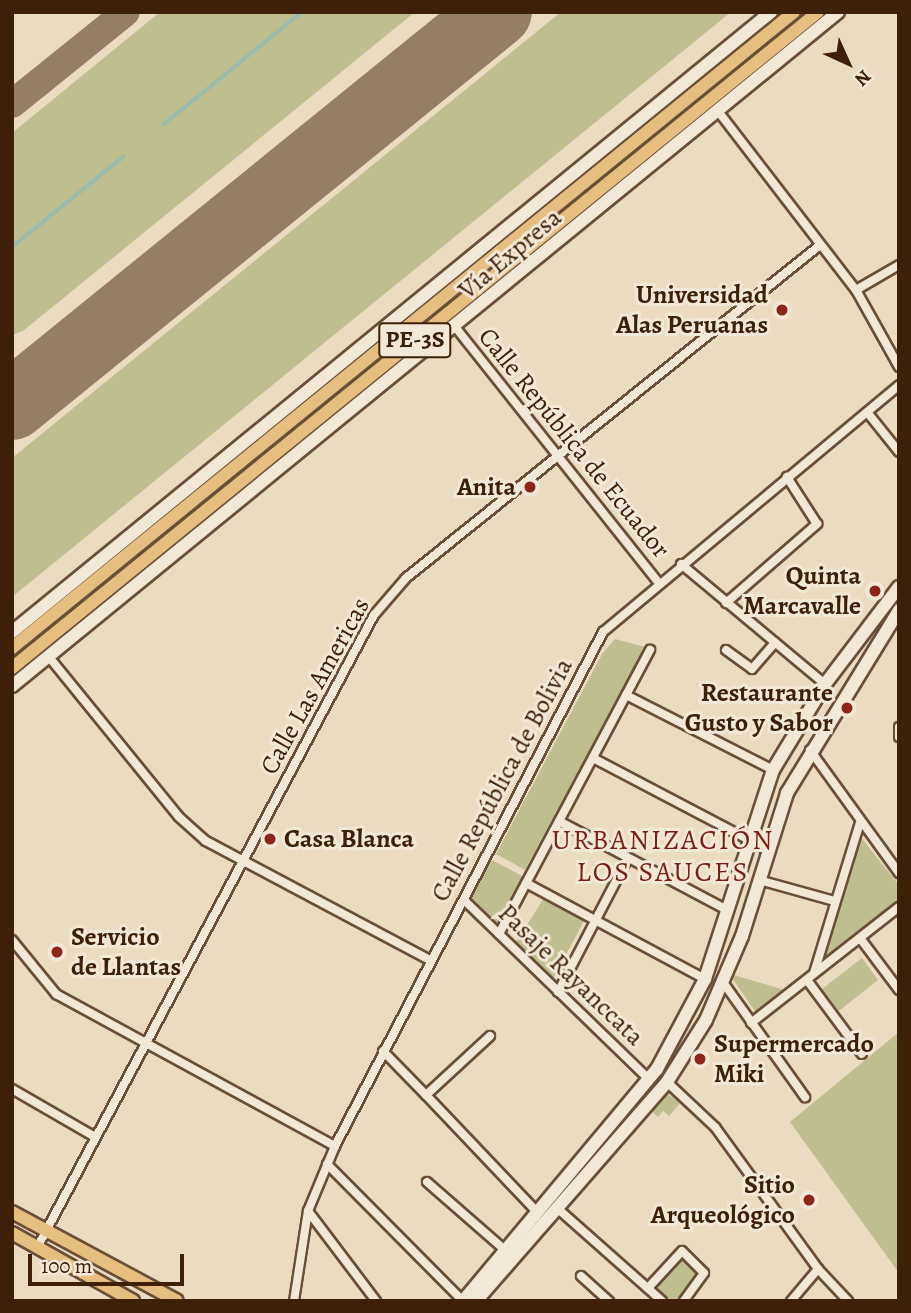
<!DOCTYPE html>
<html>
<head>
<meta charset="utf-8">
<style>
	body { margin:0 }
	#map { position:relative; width:911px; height:1313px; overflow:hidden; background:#ebdbc1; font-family:Alegreya,serif }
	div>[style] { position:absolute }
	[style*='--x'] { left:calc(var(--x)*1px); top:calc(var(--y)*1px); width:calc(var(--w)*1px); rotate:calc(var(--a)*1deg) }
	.green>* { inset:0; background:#bfbe8e }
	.stream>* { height:3.5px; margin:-1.75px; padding:0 1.75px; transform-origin:1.75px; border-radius:1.75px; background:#99bcac }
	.taxiway>* { height:28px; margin:-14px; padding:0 14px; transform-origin:14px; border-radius:14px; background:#947e65 }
	.runway>* { height:70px; margin:-35px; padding:0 35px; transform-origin:35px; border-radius:35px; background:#947e65 }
	.roads { filter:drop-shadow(2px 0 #694f37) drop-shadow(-2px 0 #694f37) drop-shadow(0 2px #694f37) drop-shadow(0 -2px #694f37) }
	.minor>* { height:8px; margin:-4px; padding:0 4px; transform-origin:4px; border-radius:4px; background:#f2e8d7 }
	.secondary>* { height:12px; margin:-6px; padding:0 6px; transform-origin:6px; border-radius:6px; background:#f2e8d7 }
	.primary>* { height:12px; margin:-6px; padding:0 6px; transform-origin:6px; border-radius:6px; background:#e6be80 }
	.dots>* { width:19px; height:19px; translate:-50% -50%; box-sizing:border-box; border:4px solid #f2e8d7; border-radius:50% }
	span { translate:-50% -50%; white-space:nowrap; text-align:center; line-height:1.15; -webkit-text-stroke:6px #f2e8d7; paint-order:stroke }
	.shield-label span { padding:2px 5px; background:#f2e8d7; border:2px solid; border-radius:5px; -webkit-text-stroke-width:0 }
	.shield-label { font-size:24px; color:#3e2009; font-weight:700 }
	.street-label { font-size:26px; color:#3e2009 }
	.poi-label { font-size:26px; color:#3e2009; font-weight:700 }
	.right { translate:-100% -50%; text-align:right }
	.left { translate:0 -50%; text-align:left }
	.neighbourhood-label { font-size:28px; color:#7a1f14; letter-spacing:2px }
	.frame { position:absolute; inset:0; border:14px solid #3e2009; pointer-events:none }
	.north { position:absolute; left:813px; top:28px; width:70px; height:70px; -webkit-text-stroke:5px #f2e8d7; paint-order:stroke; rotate:135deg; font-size:19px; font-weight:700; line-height:28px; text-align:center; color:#3e2009 }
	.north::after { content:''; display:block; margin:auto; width:24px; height:32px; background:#3e2009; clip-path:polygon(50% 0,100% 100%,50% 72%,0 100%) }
	.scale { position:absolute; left:28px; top:1254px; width:156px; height:32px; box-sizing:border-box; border:4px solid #3e2009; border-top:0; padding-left:9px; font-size:21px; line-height:24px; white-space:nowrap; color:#3e2009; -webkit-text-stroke:5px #f2e8d7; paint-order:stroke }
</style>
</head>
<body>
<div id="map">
	<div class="green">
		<div style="clip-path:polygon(160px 12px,415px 12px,23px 331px,12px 335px,12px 133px)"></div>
		<div style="clip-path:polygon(561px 12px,731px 12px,12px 597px,12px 458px)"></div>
		<div style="clip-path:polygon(615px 639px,645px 647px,525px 870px,496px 854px,602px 654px)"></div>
		<div style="clip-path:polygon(859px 835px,899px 885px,899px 904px,820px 965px)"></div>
		<div style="clip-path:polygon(492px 860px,526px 878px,499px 930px,469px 902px)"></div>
		<div style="clip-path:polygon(544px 898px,584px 921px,552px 981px,515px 944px)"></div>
		<div style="clip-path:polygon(862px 958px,878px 980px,839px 1011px,822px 989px)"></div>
		<div style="clip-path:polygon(734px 975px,788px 991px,757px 1014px,732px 978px)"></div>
		<div style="clip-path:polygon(899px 1032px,899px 1273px,790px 1122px)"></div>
		<div style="clip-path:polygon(665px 1093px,681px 1102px,669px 1116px,663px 1111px,658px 1117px,649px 1109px)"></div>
		<div style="clip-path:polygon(681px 1257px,700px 1274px,678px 1301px,671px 1301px,655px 1287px)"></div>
	</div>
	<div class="stream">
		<div style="--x:163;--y:125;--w:179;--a:-39.1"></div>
		<div style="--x:12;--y:247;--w:143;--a:-39"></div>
	</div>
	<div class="taxiway">
		<div style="--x:12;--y:104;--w:146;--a:-38.9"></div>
		<div style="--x:12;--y:391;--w:14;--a:17"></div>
	</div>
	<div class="runway">
		<div style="--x:12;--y:405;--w:624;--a:-39.02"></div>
	</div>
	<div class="roads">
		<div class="minor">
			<div style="--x:718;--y:111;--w:226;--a:52.4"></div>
			<div style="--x:856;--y:290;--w:88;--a:60.8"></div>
			<div style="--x:856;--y:290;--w:50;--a:-30.2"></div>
			<div style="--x:456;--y:328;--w:326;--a:51.5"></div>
			<div style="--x:867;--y:412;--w:51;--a:51.3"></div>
			<div style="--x:681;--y:564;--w:187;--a:39.8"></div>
			<div style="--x:726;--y:603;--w:121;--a:-41"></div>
			<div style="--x:817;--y:524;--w:56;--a:-122.6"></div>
			<div style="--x:726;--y:650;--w:32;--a:36"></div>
			<div style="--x:752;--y:669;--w:35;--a:-49"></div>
			<div style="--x:49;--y:657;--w:206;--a:50.9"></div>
			<div style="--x:179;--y:817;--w:36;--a:42"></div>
			<div style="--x:206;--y:841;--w:254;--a:28"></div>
			<div style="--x:626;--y:695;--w:165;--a:27"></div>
			<div style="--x:899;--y:727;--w:10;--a:90"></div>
			<div style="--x:810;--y:750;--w:152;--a:54.1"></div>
			<div style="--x:593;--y:758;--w:198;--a:27.7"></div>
			<div style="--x:559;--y:821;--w:190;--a:27.9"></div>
			<div style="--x:759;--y:880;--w:78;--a:15.6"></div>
			<div style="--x:526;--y:883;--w:203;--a:28.2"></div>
			<div style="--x:464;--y:900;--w:257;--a:44.1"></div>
			<div style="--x:499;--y:934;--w:322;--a:-62"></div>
			<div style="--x:860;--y:938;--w:65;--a:53.1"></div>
			<div style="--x:12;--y:940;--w:70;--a:50.8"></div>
			<div style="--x:56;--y:994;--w:318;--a:28.6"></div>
			<div style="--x:814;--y:973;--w:157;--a:-73"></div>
			<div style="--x:807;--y:980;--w:92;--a:53.4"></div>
			<div style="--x:725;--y:985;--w:138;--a:54.5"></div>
			<div style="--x:558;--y:992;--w:151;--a:-62.4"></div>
			<div style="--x:751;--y:1023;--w:188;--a:-38.1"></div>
			<div style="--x:490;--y:1036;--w:87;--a:137.3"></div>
			<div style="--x:426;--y:1095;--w:161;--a:46.5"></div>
			<div style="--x:383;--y:1051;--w:62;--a:45.7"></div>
			<div style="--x:667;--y:1082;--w:66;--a:43.2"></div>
			<div style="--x:715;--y:1127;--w:175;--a:54"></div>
			<div style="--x:818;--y:1269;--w:44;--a:46.8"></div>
			<div style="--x:12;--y:1089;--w:96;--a:30"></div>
			<div style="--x:327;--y:1164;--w:193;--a:45.2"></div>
			<div style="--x:427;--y:1182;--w:103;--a:41.1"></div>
			<div style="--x:557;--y:1208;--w:140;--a:41.5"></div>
			<div style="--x:308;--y:1211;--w:113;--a:52.9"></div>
			<div style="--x:38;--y:1246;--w:715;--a:-61.97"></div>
			<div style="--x:374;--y:615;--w:49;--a:-49.1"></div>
			<div style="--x:406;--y:578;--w:531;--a:-38.81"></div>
			<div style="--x:581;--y:1276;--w:38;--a:42"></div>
			<div style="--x:648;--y:1288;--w:50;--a:-47.4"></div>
			<div style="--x:682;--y:1251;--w:31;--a:45"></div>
			<div style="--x:704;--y:1273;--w:34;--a:126"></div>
			<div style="--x:294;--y:1301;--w:91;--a:-81.2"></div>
			<div style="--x:308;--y:1211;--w:70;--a:-67.4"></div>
			<div style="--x:335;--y:1146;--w:580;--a:-62.46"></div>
			<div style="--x:603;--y:632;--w:386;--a:-39.8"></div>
			<div style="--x:791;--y:1301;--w:42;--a:-49.8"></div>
		</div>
		<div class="secondary">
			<div style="--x:12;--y:632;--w:980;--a:-39.24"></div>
			<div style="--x:12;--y:686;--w:1066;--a:-39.21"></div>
			<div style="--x:463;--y:1301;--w:302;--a:-50.1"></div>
			<div style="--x:657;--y:1069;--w:102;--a:-61.9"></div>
			<div style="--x:705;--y:979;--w:220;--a:-72"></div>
			<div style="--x:773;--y:770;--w:100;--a:-58.8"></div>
			<div style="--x:825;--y:684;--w:122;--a:-52.7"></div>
			<div style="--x:476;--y:1301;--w:291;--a:-48.9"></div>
			<div style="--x:667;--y:1082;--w:73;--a:-57.8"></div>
			<div style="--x:706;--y:1020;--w:91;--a:-66.8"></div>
			<div style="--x:742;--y:936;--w:150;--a:-72.5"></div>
			<div style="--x:787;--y:793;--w:215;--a:-58.5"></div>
		</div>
		<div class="primary">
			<div style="--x:12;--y:648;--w:1008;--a:-39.12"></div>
			<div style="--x:12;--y:668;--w:1039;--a:-39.14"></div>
			<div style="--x:12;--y:1212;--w:187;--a:28.3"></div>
			<div style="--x:12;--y:1233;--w:139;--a:29.3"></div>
		</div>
	</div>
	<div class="dots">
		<div style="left:782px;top:310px;background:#8f2418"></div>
		<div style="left:530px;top:487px;background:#8f2418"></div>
		<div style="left:875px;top:591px;background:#8f2418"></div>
		<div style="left:847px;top:708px;background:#8f2418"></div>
		<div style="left:270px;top:839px;background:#8f2418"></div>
		<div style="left:57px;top:952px;background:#8f2418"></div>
		<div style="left:700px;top:1059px;background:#8f2418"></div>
		<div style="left:809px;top:1200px;background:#8f2418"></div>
	</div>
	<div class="shield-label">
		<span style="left:415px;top:340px">PE-3S</span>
	</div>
	<div class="street-label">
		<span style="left:510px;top:254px;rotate:-40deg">Vía Expresa</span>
		<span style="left:574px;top:443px;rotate:51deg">Calle República de Ecuador</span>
		<span style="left:315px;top:686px;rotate:-61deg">Calle Las Americas</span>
		<span style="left:502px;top:780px;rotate:-62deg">Calle República de Bolivia</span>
		<span style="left:571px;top:975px;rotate:44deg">Pasaje Rayanccata</span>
	</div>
	<div class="poi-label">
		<span class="right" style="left:768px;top:310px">Universidad<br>Alas Peruanas</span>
		<span class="right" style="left:516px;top:487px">Anita</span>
		<span class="right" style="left:861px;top:591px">Quinta<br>Marcavalle</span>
		<span class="right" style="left:833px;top:708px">Restaurante<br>Gusto y Sabor</span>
		<span class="left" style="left:284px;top:839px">Casa Blanca</span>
		<span class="left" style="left:71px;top:952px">Servicio<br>de Llantas</span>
		<span class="left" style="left:714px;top:1059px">Supermercado<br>Miki</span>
		<span class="right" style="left:795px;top:1200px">Sitio<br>Arqueológico</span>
	</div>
	<div class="neighbourhood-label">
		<span style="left:663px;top:856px">URBANIZACIÓN<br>LOS SAUCES</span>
	</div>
	<div class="frame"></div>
	<div class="north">N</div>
	<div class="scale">100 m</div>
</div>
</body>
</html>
